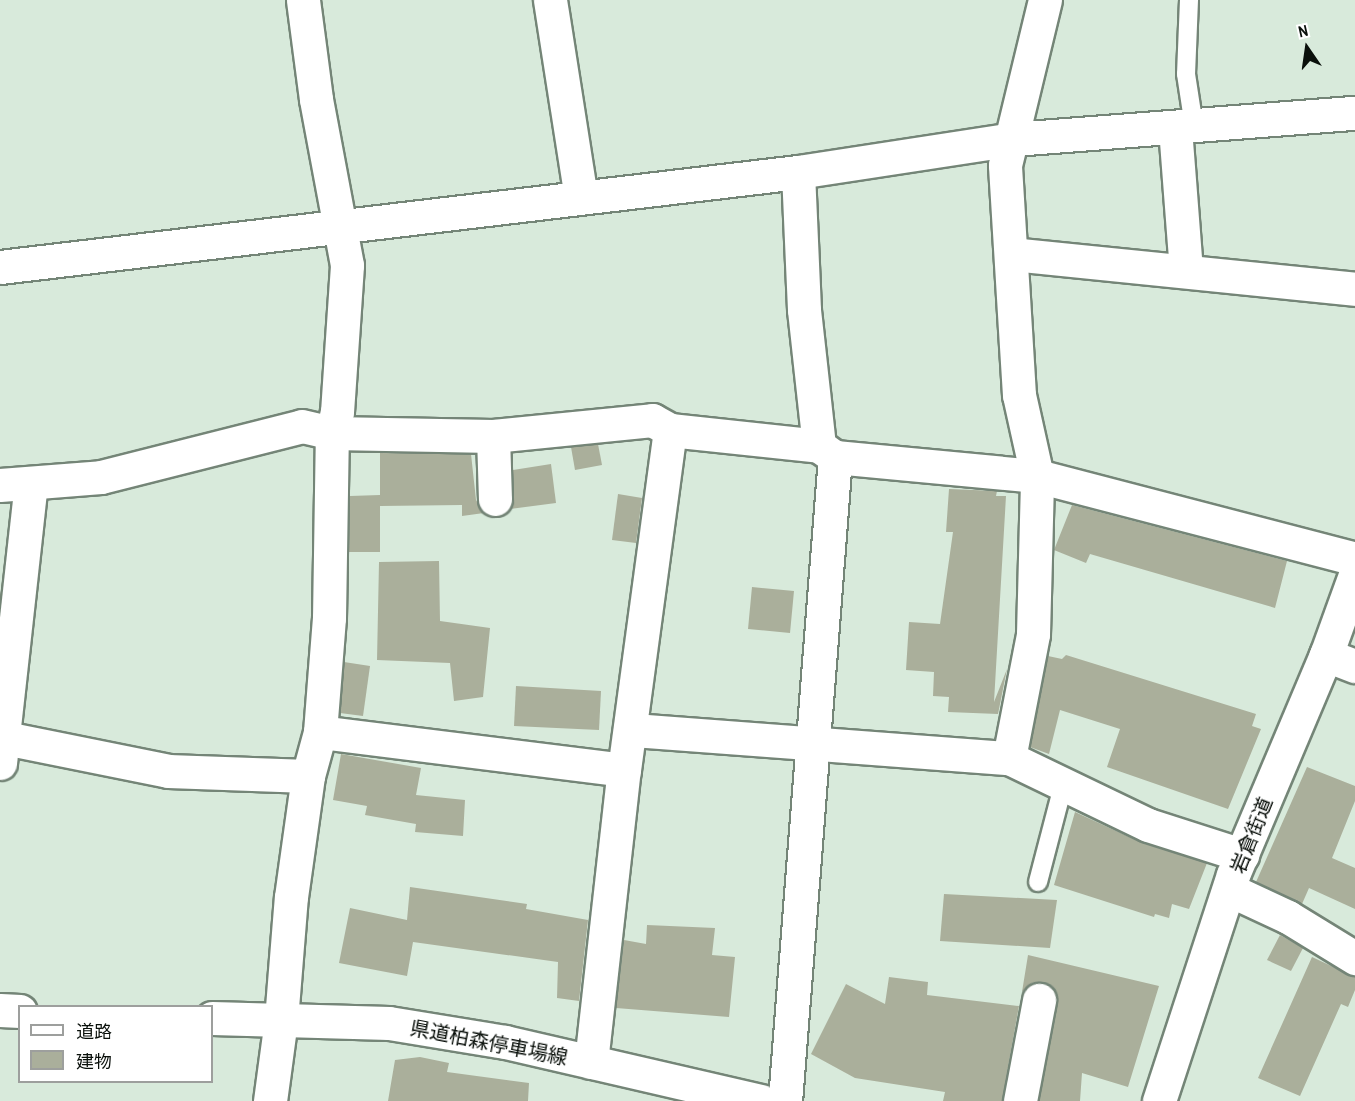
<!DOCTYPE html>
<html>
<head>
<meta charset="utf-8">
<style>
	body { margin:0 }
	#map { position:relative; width:1355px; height:1101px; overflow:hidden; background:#d8eadb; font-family:"Archivo Narrow","Noto Sans JP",sans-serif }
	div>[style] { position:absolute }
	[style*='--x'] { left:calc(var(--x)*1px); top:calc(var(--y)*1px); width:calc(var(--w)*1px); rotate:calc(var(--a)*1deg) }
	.building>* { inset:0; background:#aaaf9b }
	.roads { filter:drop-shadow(2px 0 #748577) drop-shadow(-2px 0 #748577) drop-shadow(0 2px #748577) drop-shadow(0 -2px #748577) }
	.lane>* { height:18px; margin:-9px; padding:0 9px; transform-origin:9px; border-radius:9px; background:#fff }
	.street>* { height:33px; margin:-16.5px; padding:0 16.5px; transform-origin:16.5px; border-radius:16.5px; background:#fff }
	.secondary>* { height:33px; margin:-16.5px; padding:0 16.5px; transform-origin:16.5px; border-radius:16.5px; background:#fff }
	span { translate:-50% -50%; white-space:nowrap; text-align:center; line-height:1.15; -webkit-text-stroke:4.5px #fff; paint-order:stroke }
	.street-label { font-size:20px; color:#0a100b }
	.legend { position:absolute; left:18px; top:1005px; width:195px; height:78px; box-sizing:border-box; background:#fff; border:2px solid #9d9f9d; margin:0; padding:8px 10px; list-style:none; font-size:18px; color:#0a100b }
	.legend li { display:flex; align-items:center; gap:12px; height:30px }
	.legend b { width:30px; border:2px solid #9d9f9d }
	.north { position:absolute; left:1277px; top:18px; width:60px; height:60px; -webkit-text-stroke:4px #fff; paint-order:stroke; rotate:347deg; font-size:16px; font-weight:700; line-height:24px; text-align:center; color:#0a100b }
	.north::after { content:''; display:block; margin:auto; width:21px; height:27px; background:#0a100b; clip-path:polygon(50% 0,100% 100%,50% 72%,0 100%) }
</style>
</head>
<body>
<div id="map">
	<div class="building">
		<div style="clip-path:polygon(598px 444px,602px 465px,575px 470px,571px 447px)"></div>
		<div style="clip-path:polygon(380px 453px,471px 454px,476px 500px,484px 513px,462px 516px,462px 505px,380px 506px)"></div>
		<div style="clip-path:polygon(551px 464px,556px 503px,510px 509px,513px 470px)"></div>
		<div style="clip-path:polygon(949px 489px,997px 491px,996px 496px,1006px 496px,994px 702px,1007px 669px,998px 714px,948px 712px,949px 697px,933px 696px,934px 672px,906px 670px,909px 622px,940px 624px,953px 532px,946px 532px)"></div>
		<div style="clip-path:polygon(618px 494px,642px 498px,636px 543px,612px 540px)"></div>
		<div style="clip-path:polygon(380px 495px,380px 552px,349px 552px,350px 496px)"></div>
		<div style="clip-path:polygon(1072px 505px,1287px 561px,1275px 608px,1090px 554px,1086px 563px,1054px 550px)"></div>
		<div style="clip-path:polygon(439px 561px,440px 621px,490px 628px,483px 697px,454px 701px,450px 663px,377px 660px,379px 562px)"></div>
		<div style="clip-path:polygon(752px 587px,794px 591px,790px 633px,748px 629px)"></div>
		<div style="clip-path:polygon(1066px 655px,1256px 714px,1252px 726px,1261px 729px,1228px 809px,1107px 767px,1120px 729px,1060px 710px,1049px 754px,1030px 747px,1048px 656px,1062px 659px)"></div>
		<div style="clip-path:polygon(344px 662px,370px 666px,363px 716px,340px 713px)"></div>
		<div style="clip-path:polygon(516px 686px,601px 691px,599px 730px,514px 726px)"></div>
		<div style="clip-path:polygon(341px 754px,421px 768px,416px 795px,465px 800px,463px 836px,415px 832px,416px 824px,365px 815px,367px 806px,333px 800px)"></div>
		<div style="clip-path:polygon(1307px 767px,1355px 786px,1355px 801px,1332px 858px,1355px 868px,1355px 909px,1309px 888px,1302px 904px,1256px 882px)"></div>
		<div style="clip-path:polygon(1075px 812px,1142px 843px,1207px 863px,1189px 909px,1172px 904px,1169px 918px,1155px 914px,1154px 917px,1054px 885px)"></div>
		<div style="clip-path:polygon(410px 887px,527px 904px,526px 909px,588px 920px,579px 1001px,557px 998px,558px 962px,413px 942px,407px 976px,339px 963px,350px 908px,407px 920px)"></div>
		<div style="clip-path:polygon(944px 894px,1057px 900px,1050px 948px,940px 941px)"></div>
		<div style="clip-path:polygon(647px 925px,715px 928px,712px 955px,735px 957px,729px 1017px,616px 1008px,624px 940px,646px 944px)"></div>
		<div style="clip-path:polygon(1280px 935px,1303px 948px,1291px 971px,1267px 960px)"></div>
		<div style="clip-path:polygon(1028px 955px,1159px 986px,1128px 1087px,1082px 1073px,1080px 1101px,1039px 1101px,1057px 994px,1042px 982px,1032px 983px,1022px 992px)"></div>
		<div style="clip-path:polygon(1312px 957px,1355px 977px,1355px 990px,1348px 1007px,1341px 1004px,1300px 1096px,1258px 1078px)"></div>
		<div style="clip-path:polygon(889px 977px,928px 982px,927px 995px,1019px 1006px,1002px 1101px,943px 1101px,945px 1092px,855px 1078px,811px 1054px,846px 984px,885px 1004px)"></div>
		<div style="clip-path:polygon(420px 1057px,449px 1063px,447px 1072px,529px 1083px,528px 1101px,388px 1101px,395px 1060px)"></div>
	</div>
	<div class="roads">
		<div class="lane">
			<div style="--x:1189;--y:0;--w:74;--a:92.3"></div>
			<div style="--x:1186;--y:74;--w:53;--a:81.3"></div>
			<div style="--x:1038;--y:882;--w:99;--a:-75.4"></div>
		</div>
		<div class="street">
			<div style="--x:550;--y:0;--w:200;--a:81.1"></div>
			<div style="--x:1175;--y:128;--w:143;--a:85.6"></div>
			<div style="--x:798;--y:172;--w:138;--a:87.5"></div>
			<div style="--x:804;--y:310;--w:137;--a:83.7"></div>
			<div style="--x:1012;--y:254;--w:345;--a:5.8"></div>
			<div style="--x:493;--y:436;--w:63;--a:88.2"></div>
			<div style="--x:0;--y:485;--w:101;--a:-4.5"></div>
			<div style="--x:101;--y:477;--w:207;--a:-14.2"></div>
			<div style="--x:302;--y:426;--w:31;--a:13"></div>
			<div style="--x:332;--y:433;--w:161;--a:1.1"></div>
			<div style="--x:493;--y:436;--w:160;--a:-5.7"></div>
			<div style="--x:652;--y:420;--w:21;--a:29"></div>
			<div style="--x:670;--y:430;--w:150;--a:6.1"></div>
			<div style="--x:819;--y:446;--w:19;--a:35"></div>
			<div style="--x:835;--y:457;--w:203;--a:5.4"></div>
			<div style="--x:1037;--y:476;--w:329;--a:14.6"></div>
			<div style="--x:1326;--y:655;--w:31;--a:21"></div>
			<div style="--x:633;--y:730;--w:377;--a:4.3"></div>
			<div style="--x:1009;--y:758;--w:154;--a:25.7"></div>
			<div style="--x:1148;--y:825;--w:99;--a:17.7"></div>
			<div style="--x:320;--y:732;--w:306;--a:7.1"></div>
			<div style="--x:0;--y:737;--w:171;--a:11.4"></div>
			<div style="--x:168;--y:771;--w:140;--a:2"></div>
			<div style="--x:1009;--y:758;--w:126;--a:-79"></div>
			<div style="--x:1033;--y:634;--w:158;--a:-88.5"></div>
			<div style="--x:1037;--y:476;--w:83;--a:-102.5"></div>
			<div style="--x:1019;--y:395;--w:230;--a:-93.5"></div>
			<div style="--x:1005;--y:165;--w:170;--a:-76.4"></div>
			<div style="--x:0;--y:763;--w:281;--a:-83.7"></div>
			<div style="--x:1230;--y:890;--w:64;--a:25"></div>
			<div style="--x:1288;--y:917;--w:79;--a:31.5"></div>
			<div style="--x:591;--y:1062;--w:294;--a:-83.6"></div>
			<div style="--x:624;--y:770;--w:343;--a:-82.3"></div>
			<div style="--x:270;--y:1101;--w:82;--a:-82.3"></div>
			<div style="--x:281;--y:1020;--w:123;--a:-85.4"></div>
			<div style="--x:291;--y:897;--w:122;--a:-82"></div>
			<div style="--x:308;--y:776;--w:46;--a:-74.7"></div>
			<div style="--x:320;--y:732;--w:114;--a:-85.5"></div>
			<div style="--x:329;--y:618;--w:185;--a:-89.1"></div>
			<div style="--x:332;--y:433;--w:22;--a:-77"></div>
			<div style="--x:337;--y:412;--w:147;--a:-86.1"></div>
			<div style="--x:347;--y:265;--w:169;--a:-100.6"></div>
			<div style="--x:316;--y:99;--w:100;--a:-97.5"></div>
			<div style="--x:785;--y:1101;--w:646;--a:-85.56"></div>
			<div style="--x:1020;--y:1101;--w:103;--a:-79.3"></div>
		</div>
		<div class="secondary">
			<div style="--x:0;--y:267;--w:804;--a:-6.79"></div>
			<div style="--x:798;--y:172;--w:219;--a:-8.7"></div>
			<div style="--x:1014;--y:139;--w:342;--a:-4.4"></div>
			<div style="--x:0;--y:1010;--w:20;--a:3"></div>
			<div style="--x:212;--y:1018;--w:177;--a:1.6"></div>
			<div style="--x:389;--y:1023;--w:118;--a:9.3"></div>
			<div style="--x:505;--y:1042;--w:263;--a:13"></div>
			<div style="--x:1159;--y:1101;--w:238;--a:-71.9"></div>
			<div style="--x:1233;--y:875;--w:239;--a:-67.1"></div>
			<div style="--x:1326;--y:655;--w:85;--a:-70.1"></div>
		</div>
	</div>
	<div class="street-label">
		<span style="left:1251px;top:835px;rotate:-68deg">岩倉街道</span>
		<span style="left:489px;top:1042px;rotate:11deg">県道柏森停車場線</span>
	</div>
	<ul class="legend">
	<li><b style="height:8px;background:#fff"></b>道路</li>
	<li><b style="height:16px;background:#aaaf9b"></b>建物</li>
	</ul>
	<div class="north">N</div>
</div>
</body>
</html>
